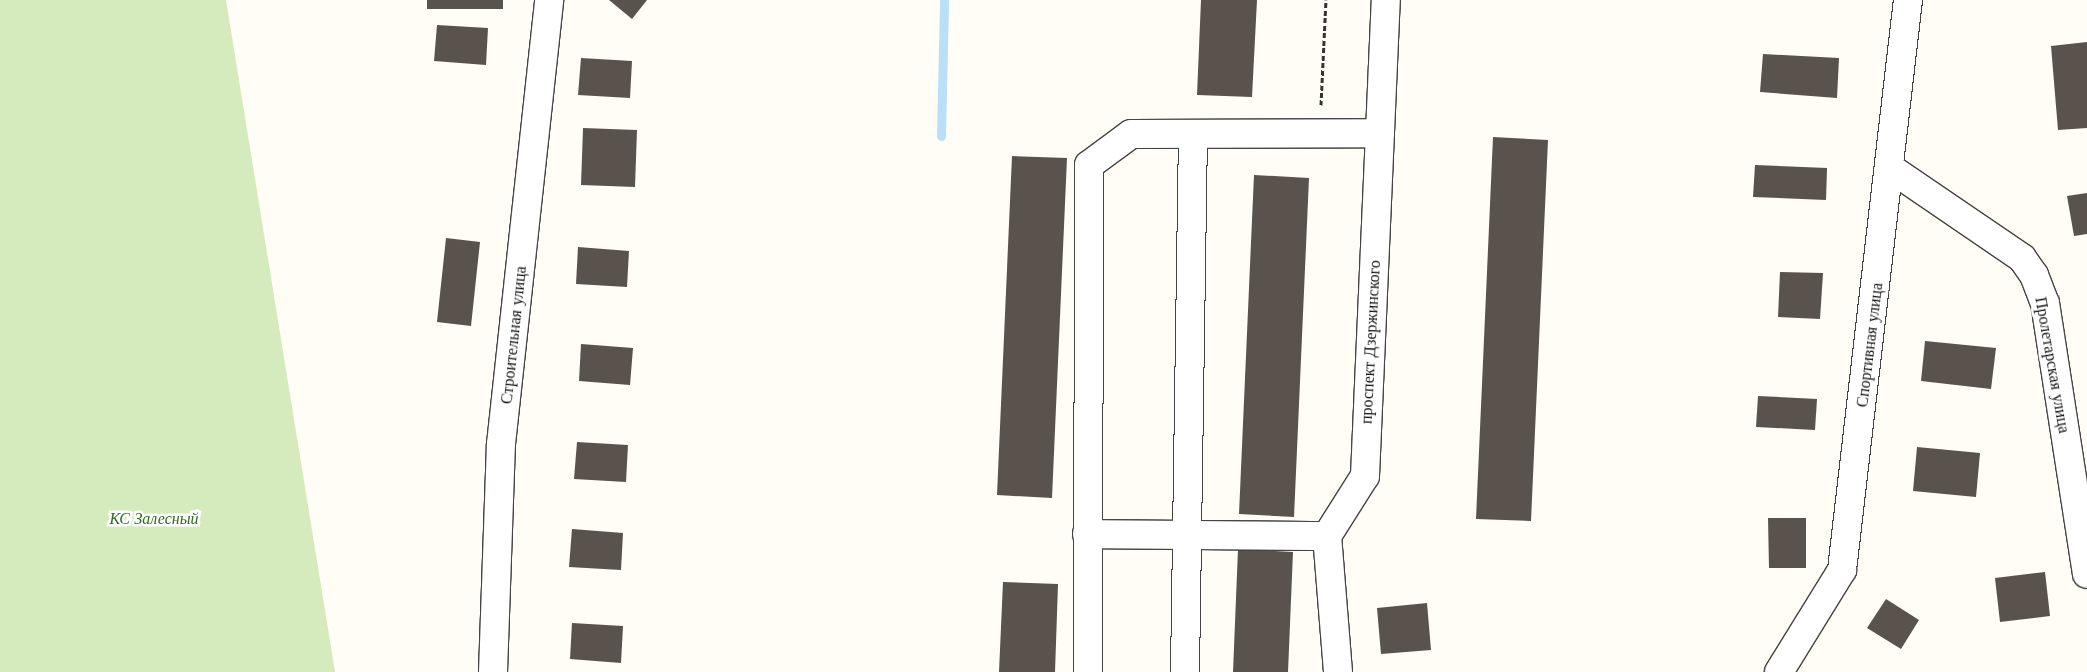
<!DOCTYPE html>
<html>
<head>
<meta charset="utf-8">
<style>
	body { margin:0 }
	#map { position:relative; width:2087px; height:672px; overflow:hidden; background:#fffdf5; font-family:"Libre Baskerville",serif }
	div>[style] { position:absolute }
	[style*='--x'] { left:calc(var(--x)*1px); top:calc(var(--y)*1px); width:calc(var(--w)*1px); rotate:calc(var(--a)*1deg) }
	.green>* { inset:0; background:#d5ebbd }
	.stream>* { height:9px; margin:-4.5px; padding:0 4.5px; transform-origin:4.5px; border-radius:4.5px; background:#b9e0f7 }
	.building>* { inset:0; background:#5a524d }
	.path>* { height:3px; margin-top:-1.5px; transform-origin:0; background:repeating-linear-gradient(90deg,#333 0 5px,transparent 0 7.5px) }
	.roads { filter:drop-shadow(1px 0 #444) drop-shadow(-1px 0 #444) drop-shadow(0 1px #444) drop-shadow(0 -1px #444) }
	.minor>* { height:28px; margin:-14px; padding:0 14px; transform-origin:14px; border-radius:14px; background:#fff }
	span { translate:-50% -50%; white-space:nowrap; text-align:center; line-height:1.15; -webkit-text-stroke:5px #fff; paint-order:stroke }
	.street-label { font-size:16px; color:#111 }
	.park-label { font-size:16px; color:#2f6b1f; font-style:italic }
</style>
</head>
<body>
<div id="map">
	<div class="green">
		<div style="clip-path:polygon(0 0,226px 0,335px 672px,0 672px)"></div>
	</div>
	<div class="stream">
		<div style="--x:941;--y:136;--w:136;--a:-88.7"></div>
	</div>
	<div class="building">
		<div style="clip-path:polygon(427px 0,503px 0,503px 9px,427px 9px)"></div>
		<div style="clip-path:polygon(609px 0,647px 0,632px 19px)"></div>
		<div style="clip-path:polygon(1201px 0,1257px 0,1252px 97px,1197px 95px)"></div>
		<div style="clip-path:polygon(437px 25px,488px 28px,486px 65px,434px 61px)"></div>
		<div style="clip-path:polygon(2087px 42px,2087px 128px,2058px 130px,2051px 46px)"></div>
		<div style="clip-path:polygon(1763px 54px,1839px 58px,1837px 98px,1760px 92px)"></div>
		<div style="clip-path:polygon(581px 58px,632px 61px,630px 98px,578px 95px)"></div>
		<div style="clip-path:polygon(583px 128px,637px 130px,635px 187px,581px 185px)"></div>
		<div style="clip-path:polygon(1493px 137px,1548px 140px,1531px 521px,1476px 519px)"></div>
		<div style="clip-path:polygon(1012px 156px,1067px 158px,1052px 498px,997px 495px)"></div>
		<div style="clip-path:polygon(1755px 165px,1827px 168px,1826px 200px,1753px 197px)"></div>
		<div style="clip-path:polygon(1254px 175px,1309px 178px,1294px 517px,1239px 514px)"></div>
		<div style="clip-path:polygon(2087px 193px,2087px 234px,2074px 236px,2067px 196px)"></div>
		<div style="clip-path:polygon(446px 238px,480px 242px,471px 326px,437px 322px)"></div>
		<div style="clip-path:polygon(578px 247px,629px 251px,627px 287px,576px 284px)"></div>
		<div style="clip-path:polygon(1780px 272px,1823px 273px,1820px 319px,1778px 317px)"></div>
		<div style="clip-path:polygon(1925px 341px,1996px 348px,1991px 389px,1921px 381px)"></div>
		<div style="clip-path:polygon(581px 344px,633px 348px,630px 385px,579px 381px)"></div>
		<div style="clip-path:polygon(1758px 396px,1817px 399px,1815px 430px,1756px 427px)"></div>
		<div style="clip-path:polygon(577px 442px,628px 445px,626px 482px,574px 479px)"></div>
		<div style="clip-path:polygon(1917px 447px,1980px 453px,1976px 497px,1913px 491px)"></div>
		<div style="clip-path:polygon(1768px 518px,1806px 518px,1806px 568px,1769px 568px)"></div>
		<div style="clip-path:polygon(572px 529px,623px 533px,621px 570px,569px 567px)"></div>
		<div style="clip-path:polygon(1238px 549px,1293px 552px,1288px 672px,1233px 672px)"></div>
		<div style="clip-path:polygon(2045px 572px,2050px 616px,2000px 622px,1995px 578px)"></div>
		<div style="clip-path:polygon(1003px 582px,1058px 584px,1055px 672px,999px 672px)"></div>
		<div style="clip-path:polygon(1886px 599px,1919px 620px,1901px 649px,1867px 628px)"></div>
		<div style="clip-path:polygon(1427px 603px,1431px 650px,1381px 654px,1377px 608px)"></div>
		<div style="clip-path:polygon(572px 623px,623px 626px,621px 663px,570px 659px)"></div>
	</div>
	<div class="path">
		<div style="--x:1321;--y:105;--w:105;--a:-87.3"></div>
	</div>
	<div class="roads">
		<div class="minor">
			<div style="--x:1890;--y:168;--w:160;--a:34.3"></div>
			<div style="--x:2022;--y:258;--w:21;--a:55"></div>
			<div style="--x:2034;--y:275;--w:30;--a:69"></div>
			<div style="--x:2045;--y:303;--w:274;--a:81.2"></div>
			<div style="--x:1087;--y:534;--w:240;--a:0.5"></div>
			<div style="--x:493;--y:672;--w:228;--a:-88"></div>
			<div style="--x:501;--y:444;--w:447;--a:-83.8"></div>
			<div style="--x:1088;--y:672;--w:507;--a:-89.89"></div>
			<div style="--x:1089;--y:165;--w:52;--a:-36.4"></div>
			<div style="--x:1131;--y:134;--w:249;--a:-0.2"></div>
			<div style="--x:1185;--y:672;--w:538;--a:-89.15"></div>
			<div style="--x:1338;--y:672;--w:136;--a:-94.6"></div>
			<div style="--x:1327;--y:536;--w:71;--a:-57.7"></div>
			<div style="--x:1365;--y:476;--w:476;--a:-87.5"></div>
			<div style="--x:1779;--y:672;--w:120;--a:-58.3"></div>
			<div style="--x:1842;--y:570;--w:574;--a:-83.4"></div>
		</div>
	</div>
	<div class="street-label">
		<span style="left:513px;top:335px;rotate:-84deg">Строительная улица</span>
		<span style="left:1370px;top:342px;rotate:-87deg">проспект Дзержинского</span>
		<span style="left:1869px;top:345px;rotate:-83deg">Спортивная улица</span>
		<span style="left:2053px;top:365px;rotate:80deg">Пролетарская улица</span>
	</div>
	<div class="park-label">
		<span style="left:154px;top:518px">КС Залесный</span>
	</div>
</div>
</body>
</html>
